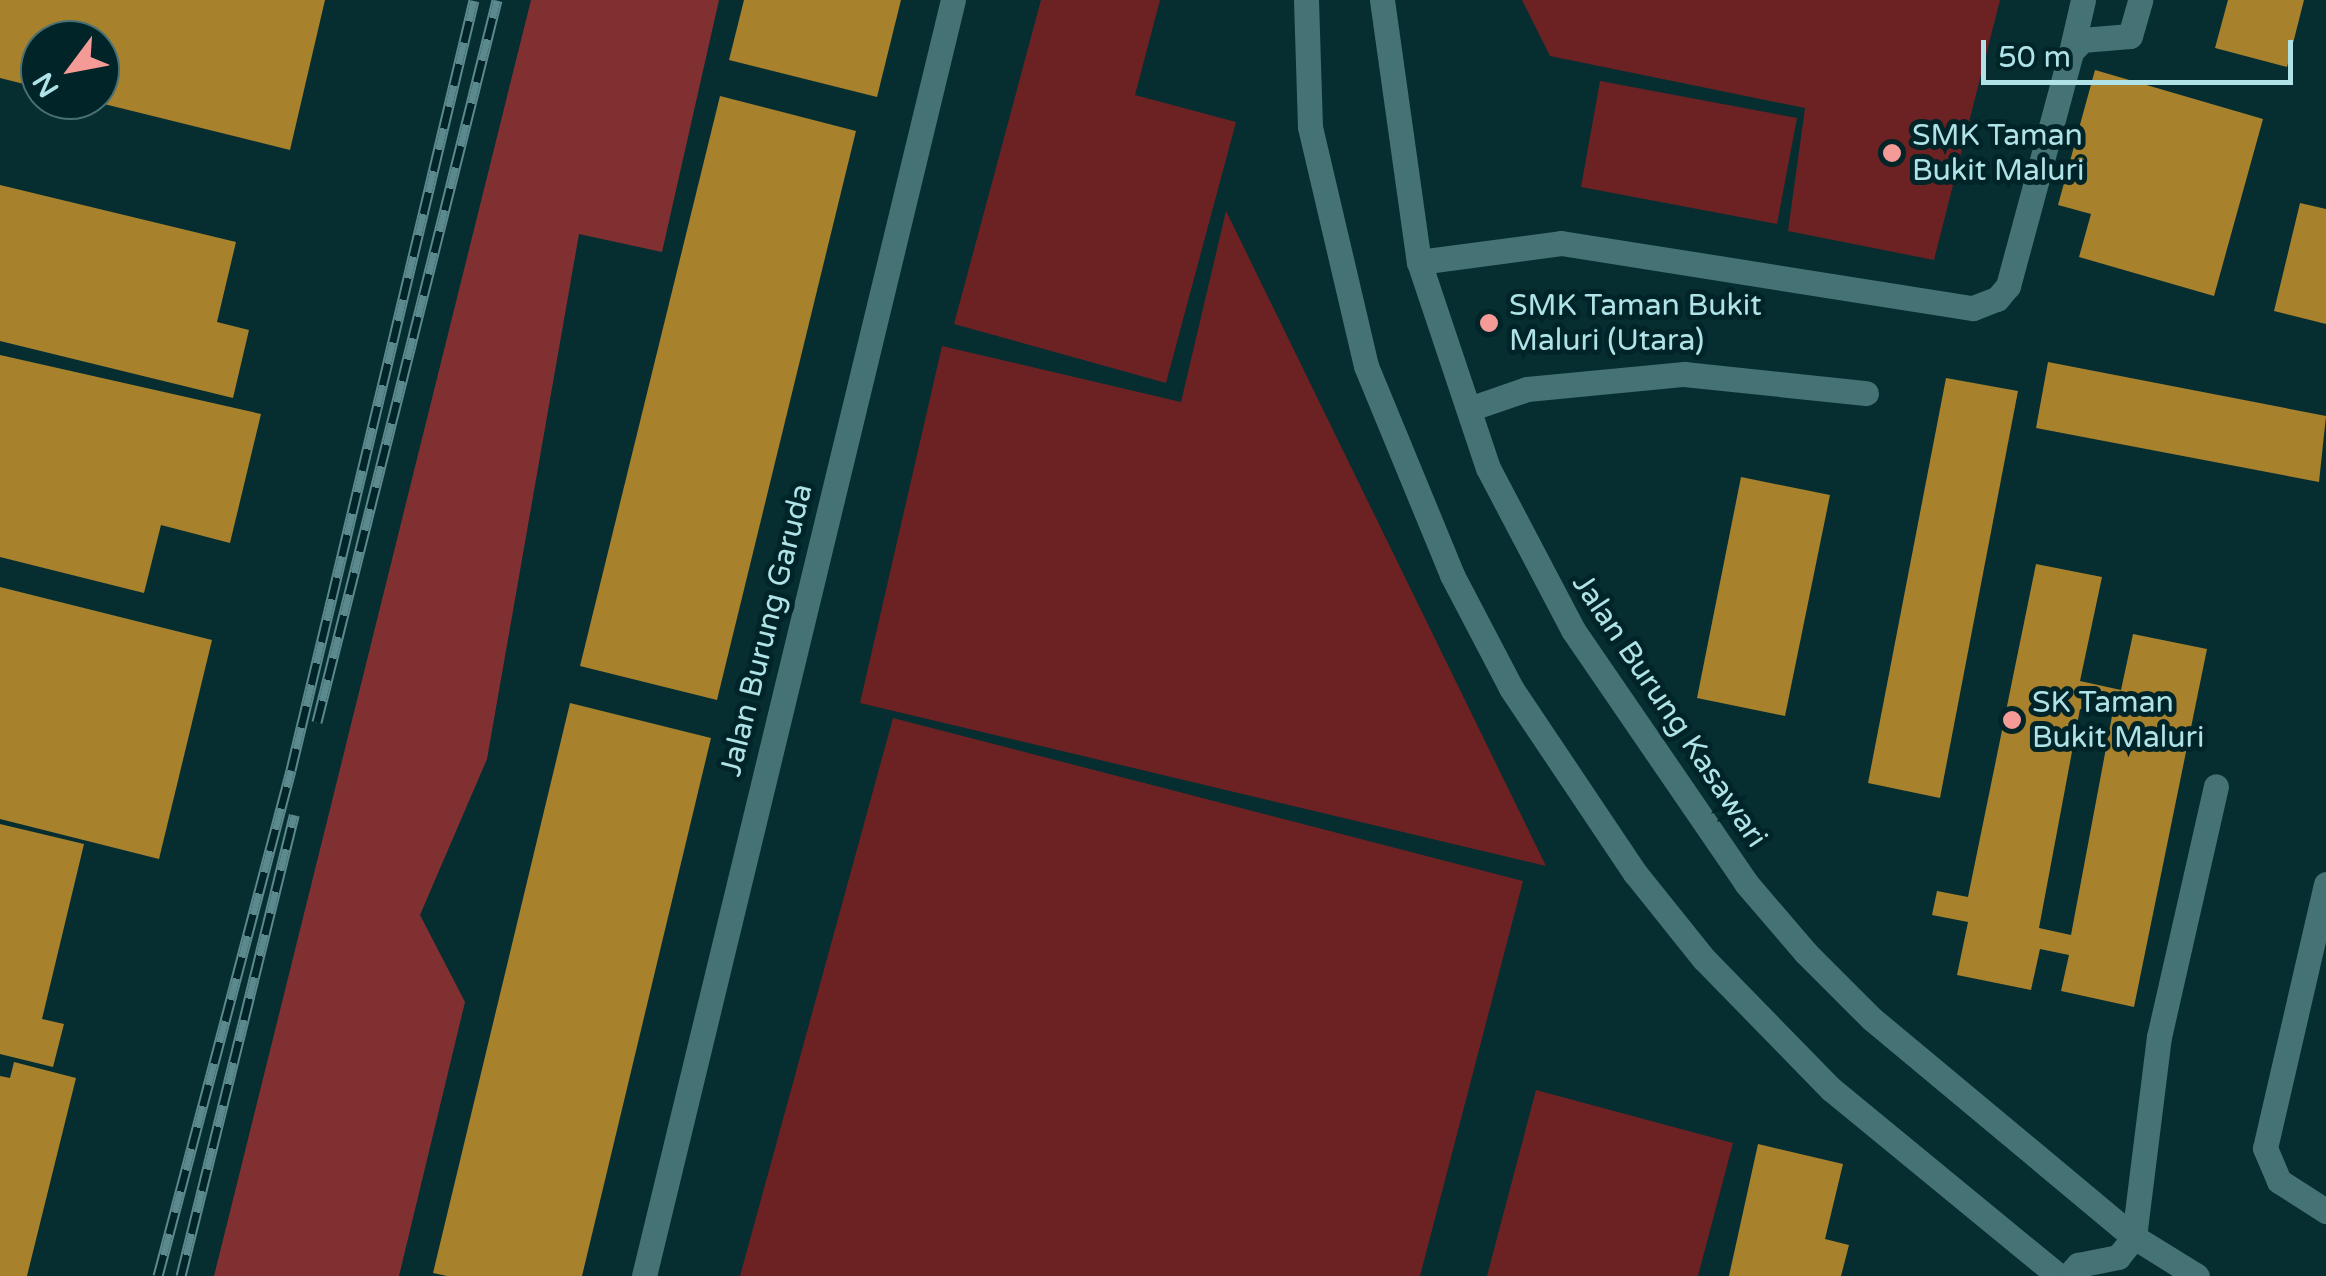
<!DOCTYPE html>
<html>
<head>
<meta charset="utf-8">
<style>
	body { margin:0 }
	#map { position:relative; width:2326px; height:1276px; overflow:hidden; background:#062e31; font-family:"Varela Round",sans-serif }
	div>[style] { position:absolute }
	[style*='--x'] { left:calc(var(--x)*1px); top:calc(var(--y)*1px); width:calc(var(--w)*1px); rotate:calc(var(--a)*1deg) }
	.green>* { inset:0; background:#6c2123 }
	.forest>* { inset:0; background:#803031 }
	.building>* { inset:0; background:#a8812d }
	.minor>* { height:25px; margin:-12.5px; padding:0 12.5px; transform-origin:12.5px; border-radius:12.5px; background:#457275 }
	.rail>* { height:11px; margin-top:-5.5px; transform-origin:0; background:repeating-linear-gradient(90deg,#002427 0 22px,#5c898d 0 44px); box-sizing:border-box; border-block:2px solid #5c898d }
	.dots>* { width:28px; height:28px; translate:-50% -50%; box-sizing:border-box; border:5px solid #002427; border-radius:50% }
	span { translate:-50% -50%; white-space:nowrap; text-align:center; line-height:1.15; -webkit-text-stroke:10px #002427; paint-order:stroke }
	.poi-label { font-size:30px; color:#b0e3e8 }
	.left { translate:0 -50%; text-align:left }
	.street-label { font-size:30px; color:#b0e3e8 }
	.north { position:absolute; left:20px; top:20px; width:100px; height:100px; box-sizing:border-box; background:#002427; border:2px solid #467074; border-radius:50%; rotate:238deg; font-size:28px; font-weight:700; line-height:40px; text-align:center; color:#b0e3e8 }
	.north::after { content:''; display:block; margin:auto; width:35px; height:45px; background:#f59b97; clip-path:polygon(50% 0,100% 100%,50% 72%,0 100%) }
	.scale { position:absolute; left:1981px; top:40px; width:312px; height:45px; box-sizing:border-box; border:5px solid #b0e3e8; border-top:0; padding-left:12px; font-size:30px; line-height:35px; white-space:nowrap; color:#b0e3e8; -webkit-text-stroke:8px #002427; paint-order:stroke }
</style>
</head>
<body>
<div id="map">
	<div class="green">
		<div style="clip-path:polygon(1041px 0,1160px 0,1135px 95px,1236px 122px,1166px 383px,954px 324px)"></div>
		<div style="clip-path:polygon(1522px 0,2000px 0,1934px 260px,1788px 231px,1805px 108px,1550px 56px)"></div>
		<div style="clip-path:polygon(1600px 81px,1797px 118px,1777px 224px,1581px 187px)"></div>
		<div style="clip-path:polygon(1226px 211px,1546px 866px,860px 703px,942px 346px,1181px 402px)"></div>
		<div style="clip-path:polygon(893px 718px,1523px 881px,1420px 1276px,740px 1276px)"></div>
		<div style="clip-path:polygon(1536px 1090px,1733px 1143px,1698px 1276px,1487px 1276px)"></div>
	</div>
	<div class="forest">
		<div style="clip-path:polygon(531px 0,719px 0,662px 252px,579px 234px,487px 759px,420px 915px,465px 1002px,399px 1276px,214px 1276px)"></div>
	</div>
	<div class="building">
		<div style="clip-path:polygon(0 0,325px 0,290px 150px,100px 103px,100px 40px,40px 40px,40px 88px,0 78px)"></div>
		<div style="clip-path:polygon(744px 0,901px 0,877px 97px,729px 60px)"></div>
		<div style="clip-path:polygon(2228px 0,2304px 0,2287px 67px,2215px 48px)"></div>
		<div style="clip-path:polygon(2095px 70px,2263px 119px,2214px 296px,2079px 257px,2091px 214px,2058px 205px)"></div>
		<div style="clip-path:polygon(720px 96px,856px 131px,717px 700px,580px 666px)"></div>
		<div style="clip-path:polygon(0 185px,236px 242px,217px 322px,249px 330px,233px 398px,0 341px)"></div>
		<div style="clip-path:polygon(2300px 203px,2326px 209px,2326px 324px,2274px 311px)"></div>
		<div style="clip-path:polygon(0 355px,261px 414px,230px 543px,161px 525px,144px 593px,0 557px)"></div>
		<div style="clip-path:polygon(2048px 362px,2326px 416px,2319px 482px,2036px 428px)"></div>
		<div style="clip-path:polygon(1946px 378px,2018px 391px,1940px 798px,1868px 783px)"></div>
		<div style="clip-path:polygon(1741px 477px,1830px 495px,1785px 716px,1697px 698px)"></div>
		<div style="clip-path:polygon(evenodd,2036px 564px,2102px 577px,2080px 681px,2121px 690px,2133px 634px,2207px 649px,2134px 1007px,2061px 991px,2069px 955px,2040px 949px,2031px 990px,1957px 975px,1968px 922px,1932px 915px,1937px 891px,1968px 897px,2036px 564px,2080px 709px,2112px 716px,2071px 935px,2039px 928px,2080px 709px)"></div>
		<div style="clip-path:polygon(0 587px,212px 640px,159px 859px,0 819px)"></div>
		<div style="clip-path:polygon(570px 703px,711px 738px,582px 1276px,447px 1276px,433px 1273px)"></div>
		<div style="clip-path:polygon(0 824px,84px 844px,42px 1019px,64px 1024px,53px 1067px,0 1054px)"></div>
		<div style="clip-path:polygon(14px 1062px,76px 1078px,27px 1276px,0 1276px,0 1076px,10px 1078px)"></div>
		<div style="clip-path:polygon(1758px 1144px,1843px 1164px,1825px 1239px,1849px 1245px,1841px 1276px,1729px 1276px)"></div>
	</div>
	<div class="minor">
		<div style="--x:1306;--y:0;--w:127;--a:88.2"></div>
		<div style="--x:1310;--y:127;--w:245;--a:76.8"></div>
		<div style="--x:1366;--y:366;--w:226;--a:67.6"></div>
		<div style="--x:1452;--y:575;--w:127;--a:62.4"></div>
		<div style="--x:1511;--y:688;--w:223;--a:56.2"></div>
		<div style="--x:1635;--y:873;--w:110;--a:51.3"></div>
		<div style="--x:1704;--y:959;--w:182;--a:45.7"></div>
		<div style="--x:1831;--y:1089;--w:295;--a:39.4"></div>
		<div style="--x:1382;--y:0;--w:265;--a:82"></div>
		<div style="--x:1419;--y:262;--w:217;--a:71.5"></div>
		<div style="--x:1488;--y:468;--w:183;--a:62.3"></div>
		<div style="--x:1573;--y:630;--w:306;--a:55.6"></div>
		<div style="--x:1746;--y:883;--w:92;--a:49.4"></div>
		<div style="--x:1806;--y:953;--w:93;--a:45"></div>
		<div style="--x:1872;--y:1019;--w:341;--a:39.8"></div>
		<div style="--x:2134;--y:1237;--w:74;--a:31.8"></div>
		<div style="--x:2071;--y:52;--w:53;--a:-77"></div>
		<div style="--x:1419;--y:262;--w:143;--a:-7.6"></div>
		<div style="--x:1561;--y:243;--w:417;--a:9"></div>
		<div style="--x:1973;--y:308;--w:26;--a:-21"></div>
		<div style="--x:1997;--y:299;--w:17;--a:-50"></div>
		<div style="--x:2008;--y:286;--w:242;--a:-74.9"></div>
		<div style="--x:2071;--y:52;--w:16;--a:-47"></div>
		<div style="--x:2082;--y:40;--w:48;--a:-4.8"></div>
		<div style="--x:2130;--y:36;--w:37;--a:-74"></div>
		<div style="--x:1469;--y:409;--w:61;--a:-19"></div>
		<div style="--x:1527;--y:389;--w:158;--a:-5.5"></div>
		<div style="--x:1684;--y:374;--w:183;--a:6"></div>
		<div style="--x:2326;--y:884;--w:271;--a:103"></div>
		<div style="--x:2265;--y:1148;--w:36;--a:67"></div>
		<div style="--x:2279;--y:1181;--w:56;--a:32.6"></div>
		<div style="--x:644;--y:1276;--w:1313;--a:-76.39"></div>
		<div style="--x:2068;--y:1276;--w:15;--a:-48"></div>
		<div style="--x:2078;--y:1265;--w:41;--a:-11.3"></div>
		<div style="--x:2118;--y:1257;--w:26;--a:-51"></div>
		<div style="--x:2134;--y:1237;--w:202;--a:-82.9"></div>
		<div style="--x:2159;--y:1037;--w:257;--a:-77.2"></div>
	</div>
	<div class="rail">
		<div style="--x:317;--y:722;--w:744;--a:-76"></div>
		<div style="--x:158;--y:1276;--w:523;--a:-75.27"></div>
		<div style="--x:291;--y:770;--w:791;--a:-76.63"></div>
		<div style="--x:181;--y:1276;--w:475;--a:-76.2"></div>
	</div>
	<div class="dots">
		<div style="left:1892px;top:153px;background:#f59b97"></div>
		<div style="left:1489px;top:323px;background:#f59b97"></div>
		<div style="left:2012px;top:720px;background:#f59b97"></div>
	</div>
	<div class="poi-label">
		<span class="left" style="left:1912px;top:153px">SMK Taman<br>Bukit Maluri</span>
		<span class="left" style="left:1509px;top:323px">SMK Taman Bukit<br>Maluri (Utara)</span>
		<span class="left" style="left:2032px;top:720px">SK Taman<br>Bukit Maluri</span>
	</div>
	<div class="street-label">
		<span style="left:767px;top:630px;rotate:-76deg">Jalan Burung Garuda</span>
		<span style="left:1669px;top:711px;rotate:56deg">Jalan Burung Kasawari</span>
	</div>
	<div class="north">N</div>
	<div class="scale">50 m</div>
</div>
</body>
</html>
